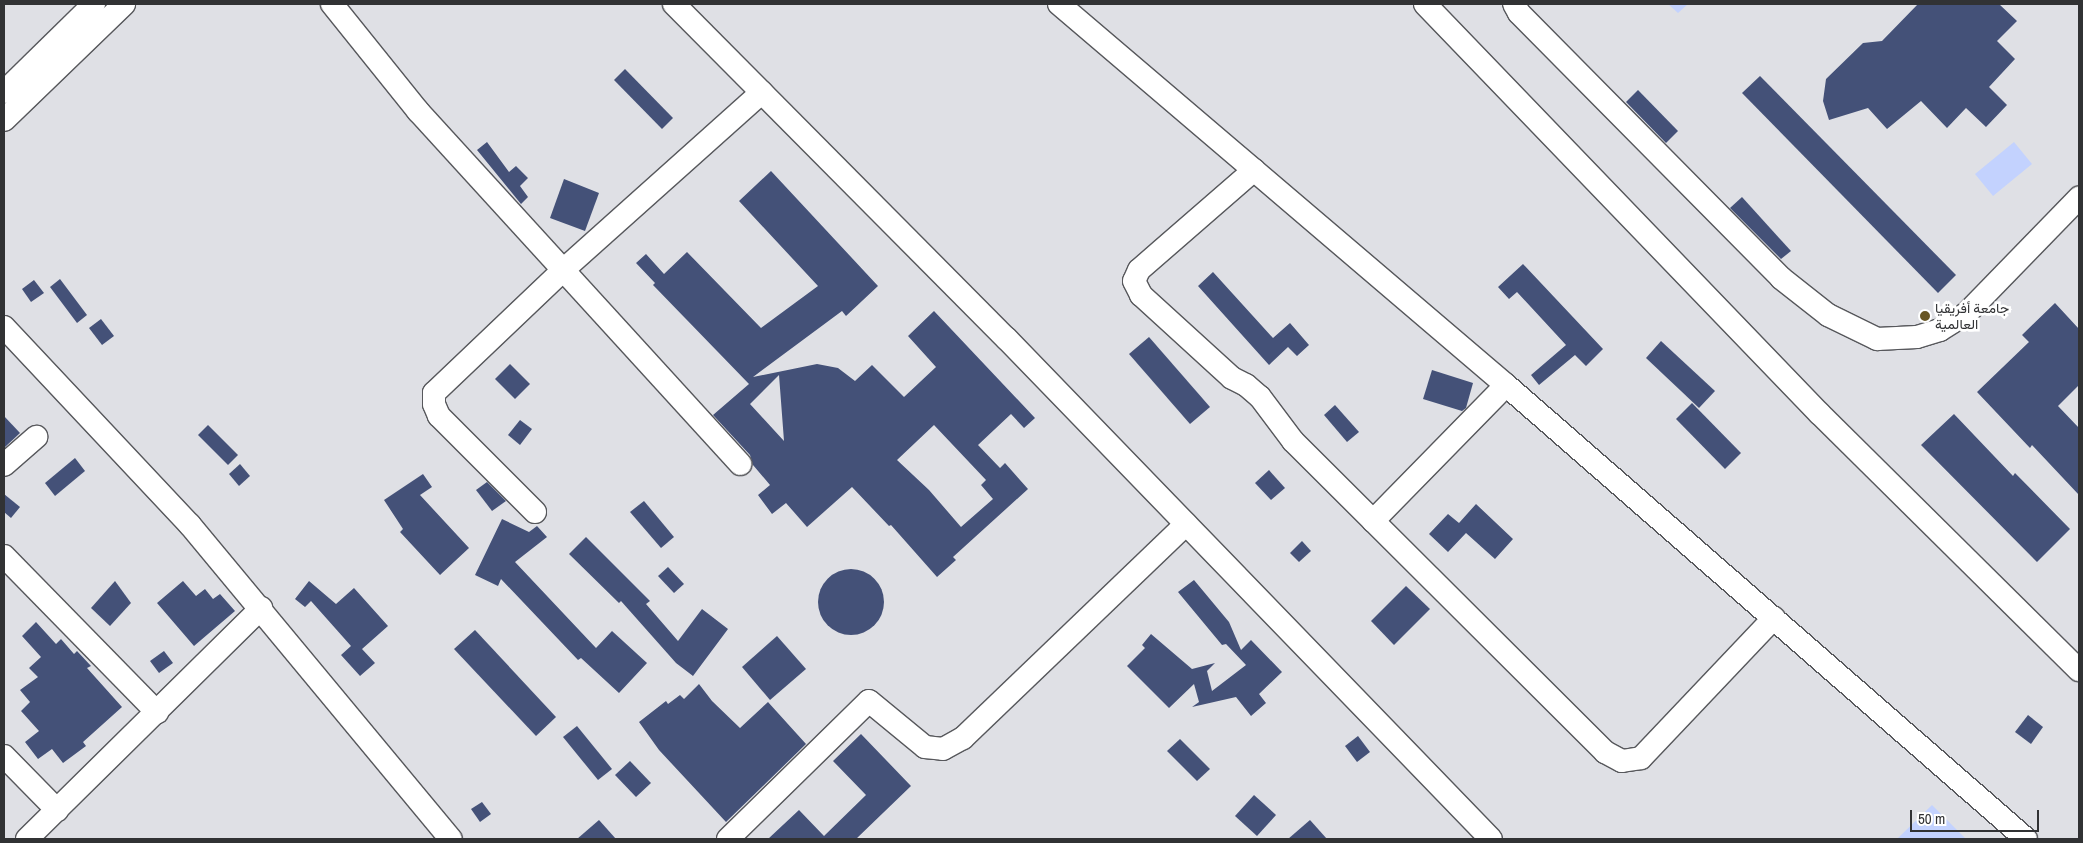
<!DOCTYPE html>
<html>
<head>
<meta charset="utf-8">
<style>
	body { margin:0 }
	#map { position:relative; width:2083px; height:843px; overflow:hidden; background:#dfe0e5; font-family:"Archivo Narrow",Vazirmatn,sans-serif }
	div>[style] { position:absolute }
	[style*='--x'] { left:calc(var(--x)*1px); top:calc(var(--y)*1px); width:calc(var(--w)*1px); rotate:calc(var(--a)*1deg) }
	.green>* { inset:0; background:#c3d2fe }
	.building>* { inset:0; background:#445178 }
	.round { border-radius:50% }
	.roads { filter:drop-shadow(1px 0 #57585c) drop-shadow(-1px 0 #57585c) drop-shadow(0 1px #57585c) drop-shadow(0 -1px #57585c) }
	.minor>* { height:22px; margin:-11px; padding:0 11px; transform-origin:11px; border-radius:11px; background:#fff }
	.dots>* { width:14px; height:14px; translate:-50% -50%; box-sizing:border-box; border:2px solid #fff; border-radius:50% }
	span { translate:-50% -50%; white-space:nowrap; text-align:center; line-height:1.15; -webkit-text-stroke:5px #fff; paint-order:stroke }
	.poi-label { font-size:14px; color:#313234 }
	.left { translate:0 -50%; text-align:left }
	.frame { position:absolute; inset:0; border:5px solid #313234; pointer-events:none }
	.scale { position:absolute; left:1910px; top:810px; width:129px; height:22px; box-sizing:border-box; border:2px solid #313234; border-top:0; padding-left:6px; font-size:15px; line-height:18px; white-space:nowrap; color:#313234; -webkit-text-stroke:4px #fff; paint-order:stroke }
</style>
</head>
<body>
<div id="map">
	<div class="green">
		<div style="clip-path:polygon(1668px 4px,1688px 4px,1678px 13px)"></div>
		<div style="clip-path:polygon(2014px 142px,2032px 164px,1993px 196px,1975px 174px)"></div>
		<div style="clip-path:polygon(1932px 805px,1966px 839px,1897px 839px)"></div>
	</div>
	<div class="building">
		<div style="clip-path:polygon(1918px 4px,1999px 4px,2017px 21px,1997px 41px,2015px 59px,1989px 87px,2007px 105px,1986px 127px,1966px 108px,1947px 128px,1921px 101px,1887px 129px,1868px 108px,1829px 120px,1823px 101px,1826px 79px,1863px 43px,1882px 41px)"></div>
		<div style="clip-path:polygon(625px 69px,673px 118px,662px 129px,614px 80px)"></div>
		<div style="clip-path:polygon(1760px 76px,1956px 275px,1938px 293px,1742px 93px)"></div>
		<div style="clip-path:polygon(1638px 90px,1678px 131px,1666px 143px,1626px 102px)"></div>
		<div style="clip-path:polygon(487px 142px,509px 172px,516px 166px,528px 178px,520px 186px,528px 197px,521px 204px,477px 150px)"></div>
		<div style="clip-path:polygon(evenodd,771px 171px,878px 286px,846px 316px,842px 311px,753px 377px,817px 364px,838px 368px,855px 381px,872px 365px,904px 397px,936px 367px,908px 336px,934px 311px,1035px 418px,1024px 428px,1011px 414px,978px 445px,1000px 468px,1005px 463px,1028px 489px,953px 557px,956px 560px,937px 577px,891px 525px,889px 526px,852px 487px,807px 527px,786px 503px,772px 514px,758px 495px,770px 485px,753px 465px,750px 455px,713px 415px,749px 384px,653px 285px,655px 283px,636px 263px,646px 254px,664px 274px,687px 252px,761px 328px,818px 286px,739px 201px,771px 171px,779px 375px,784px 441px,750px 404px,779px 375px,771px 171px,934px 425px,986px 480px,981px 485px,993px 499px,961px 527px,929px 490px,897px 460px,934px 425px)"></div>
		<div style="clip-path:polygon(564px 179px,599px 193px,585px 231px,550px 218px)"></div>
		<div style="clip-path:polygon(1742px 197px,1791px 251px,1781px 259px,1730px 208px)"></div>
		<div style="clip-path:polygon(1523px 264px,1603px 349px,1586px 366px,1575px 355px,1539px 385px,1531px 375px,1566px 345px,1517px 292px,1509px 299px,1498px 287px)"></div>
		<div style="clip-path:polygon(1213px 272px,1273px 338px,1290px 323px,1309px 345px,1297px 356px,1288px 347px,1269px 365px,1198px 286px)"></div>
		<div style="clip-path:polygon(60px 279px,87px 315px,77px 323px,50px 287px)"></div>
		<div style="clip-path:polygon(34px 280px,44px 293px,31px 302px,22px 289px)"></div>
		<div style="clip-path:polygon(2055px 303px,2079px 329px,2079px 385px,2058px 406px,2079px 428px,2079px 495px,2032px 445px,2030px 448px,1977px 392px,2029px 342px,2022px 335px)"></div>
		<div style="clip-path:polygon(101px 319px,114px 336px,102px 345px,89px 328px)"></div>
		<div style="clip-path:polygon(1149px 337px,1210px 407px,1190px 424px,1129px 354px)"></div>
		<div style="clip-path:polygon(1661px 341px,1715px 391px,1699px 408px,1646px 358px)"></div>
		<div style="clip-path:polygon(510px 364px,530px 384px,515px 399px,495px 379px)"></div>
		<div style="clip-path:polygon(1432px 370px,1473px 383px,1466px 408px,1462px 411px,1423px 399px)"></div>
		<div style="clip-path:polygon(1692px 403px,1741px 453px,1725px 469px,1676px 419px)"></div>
		<div style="clip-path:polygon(1335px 405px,1359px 432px,1347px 442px,1324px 415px)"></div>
		<div style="clip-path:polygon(1954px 414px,2013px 476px,2015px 473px,2070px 529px,2037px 562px,1921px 445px)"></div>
		<div style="clip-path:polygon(4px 416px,20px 433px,4px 448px)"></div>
		<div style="clip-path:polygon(520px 420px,532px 429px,520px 445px,508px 435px)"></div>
		<div style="clip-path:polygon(208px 425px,238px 455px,228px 465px,198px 435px)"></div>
		<div style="clip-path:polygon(75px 458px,85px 471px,55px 496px,45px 483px)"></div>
		<div style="clip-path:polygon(240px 464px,250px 476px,239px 486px,229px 474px)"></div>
		<div style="clip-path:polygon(1269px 470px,1285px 488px,1271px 500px,1255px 483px)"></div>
		<div style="clip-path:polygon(423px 474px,432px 487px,420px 495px,469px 548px,440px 575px,400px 532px,403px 529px,384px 500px)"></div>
		<div style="clip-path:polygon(487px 482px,506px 501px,492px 511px,476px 490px)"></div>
		<div style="clip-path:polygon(4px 494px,20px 507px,11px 518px,4px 512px)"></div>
		<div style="clip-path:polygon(644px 501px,674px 537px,661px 548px,630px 512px)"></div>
		<div style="clip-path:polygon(1476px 504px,1513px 539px,1495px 559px,1466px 533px,1448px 552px,1429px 534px,1448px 514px,1459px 523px)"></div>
		<div style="clip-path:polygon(502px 519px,529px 532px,537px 526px,547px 537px,515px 562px,596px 648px,612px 631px,647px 663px,619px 693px,581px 658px,578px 660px,501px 579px,498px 586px,475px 575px)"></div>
		<div style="clip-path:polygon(586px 537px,650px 601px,646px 604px,678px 641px,702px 609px,728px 629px,693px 676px,676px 663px,621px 601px,619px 603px,569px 554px)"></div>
		<div style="clip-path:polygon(1302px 541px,1311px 551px,1299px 562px,1290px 553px)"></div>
		<div style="clip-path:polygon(668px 567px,684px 584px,674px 593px,658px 576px)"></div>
		<div class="round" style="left:818px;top:569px;width:66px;height:66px"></div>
		<div style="clip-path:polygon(1194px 580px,1229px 622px,1241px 650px,1251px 640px,1282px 672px,1259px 694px,1266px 703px,1251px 716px,1236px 697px,1192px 707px,1199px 702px,1194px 684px,1169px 708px,1127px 666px,1145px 648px,1142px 645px,1151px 634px,1192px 669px,1215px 663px,1207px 671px,1212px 691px,1246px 665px,1226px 644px,1222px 645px,1178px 592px)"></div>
		<div style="clip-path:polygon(115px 581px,131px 603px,110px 626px,91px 608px)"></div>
		<div style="clip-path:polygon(183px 581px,196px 596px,205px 589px,213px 599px,220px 594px,235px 611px,194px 646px,157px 603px)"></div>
		<div style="clip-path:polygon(309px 581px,336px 604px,354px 588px,388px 626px,362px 649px,375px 663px,360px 676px,341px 655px,351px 646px,311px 601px,305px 607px,295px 599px)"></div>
		<div style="clip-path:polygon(1406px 586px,1430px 609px,1394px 645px,1371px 621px)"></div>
		<div style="clip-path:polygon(36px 622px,56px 644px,61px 639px,74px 654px,77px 651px,91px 666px,87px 668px,122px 707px,83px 742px,86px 746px,63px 763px,52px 749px,38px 759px,25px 742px,39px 731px,21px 711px,30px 702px,20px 690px,38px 677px,29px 668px,41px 657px,22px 636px)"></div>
		<div style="clip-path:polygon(475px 630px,556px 717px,536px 736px,454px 649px)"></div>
		<div style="clip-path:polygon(777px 636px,806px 669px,770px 700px,742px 667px)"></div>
		<div style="clip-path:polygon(164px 651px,173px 663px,159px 673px,150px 661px)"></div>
		<div style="clip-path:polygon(699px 684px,712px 701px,740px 728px,768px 702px,806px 744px,726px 822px,659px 750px,639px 722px,666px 701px,668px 704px,680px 695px,684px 699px)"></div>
		<div style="clip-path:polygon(2028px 715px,2043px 727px,2031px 744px,2015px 732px)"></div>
		<div style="clip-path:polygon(577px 726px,612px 769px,598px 780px,563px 737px)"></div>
		<div style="clip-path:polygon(861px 734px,911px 786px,856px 839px,768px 839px,799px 810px,824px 836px,866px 795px,833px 761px)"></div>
		<div style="clip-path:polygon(1358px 736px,1370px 752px,1357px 762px,1345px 746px)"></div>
		<div style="clip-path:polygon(1180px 739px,1210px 769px,1197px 781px,1167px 751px)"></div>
		<div style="clip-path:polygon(630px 761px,651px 783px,636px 797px,615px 775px)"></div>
		<div style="clip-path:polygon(1254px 795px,1276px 815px,1257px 836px,1235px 816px)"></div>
		<div style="clip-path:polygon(482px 802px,491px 814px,480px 822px,471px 809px)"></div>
		<div style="clip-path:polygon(599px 820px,616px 839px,577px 839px)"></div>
		<div style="clip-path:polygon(1310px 820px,1327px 839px,1288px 839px)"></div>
	</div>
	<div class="roads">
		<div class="minor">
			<div style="--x:332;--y:4;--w:137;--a:51.2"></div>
			<div style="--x:418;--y:111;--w:478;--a:47.6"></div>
			<div style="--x:674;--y:4;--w:471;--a:45.2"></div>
			<div style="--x:1006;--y:338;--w:697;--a:45.93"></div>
			<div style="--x:1059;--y:4;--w:587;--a:40.44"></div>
			<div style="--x:1506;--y:385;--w:690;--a:41.12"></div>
			<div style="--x:1425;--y:4;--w:569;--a:46.07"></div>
			<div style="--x:1820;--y:414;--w:364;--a:44.7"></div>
			<div style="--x:1514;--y:4;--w:10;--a:61"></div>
			<div style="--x:1519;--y:13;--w:373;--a:45.3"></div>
			<div style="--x:1781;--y:278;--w:60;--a:38.2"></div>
			<div style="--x:1828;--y:315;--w:55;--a:26.1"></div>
			<div style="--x:1877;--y:339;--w:40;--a:-2.9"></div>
			<div style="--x:1917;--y:337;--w:24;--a:-17"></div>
			<div style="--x:1940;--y:330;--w:32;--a:-32"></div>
			<div style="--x:1967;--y:313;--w:161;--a:-45.8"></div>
			<div style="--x:4;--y:92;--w:126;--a:-44.4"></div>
			<div style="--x:4;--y:120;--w:167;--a:-44"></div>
			<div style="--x:1254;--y:170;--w:152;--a:139"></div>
			<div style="--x:1139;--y:270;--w:12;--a:114"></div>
			<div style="--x:1134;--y:281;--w:16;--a:63"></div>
			<div style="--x:1141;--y:295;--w:123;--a:42.4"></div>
			<div style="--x:1232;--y:378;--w:16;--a:27"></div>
			<div style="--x:1246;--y:385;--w:18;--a:41"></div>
			<div style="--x:1260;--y:397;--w:55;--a:53.1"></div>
			<div style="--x:1293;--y:441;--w:441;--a:44.9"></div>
			<div style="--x:1605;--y:752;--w:19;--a:28"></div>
			<div style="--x:1622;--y:761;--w:19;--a:-9"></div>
			<div style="--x:1641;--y:758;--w:193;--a:-46.5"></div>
			<div style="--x:4;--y:327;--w:272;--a:46.8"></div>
			<div style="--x:190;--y:525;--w:408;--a:50.3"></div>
			<div style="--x:4;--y:465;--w:43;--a:-41.2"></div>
			<div style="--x:535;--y:512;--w:136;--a:-135"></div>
			<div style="--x:439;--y:416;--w:13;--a:-113"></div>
			<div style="--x:434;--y:404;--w:11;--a:-90"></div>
			<div style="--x:434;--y:393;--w:177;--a:-43.6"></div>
			<div style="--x:562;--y:271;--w:268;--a:-41.8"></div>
			<div style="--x:1373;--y:521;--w:190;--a:-45.6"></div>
			<div style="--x:4;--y:556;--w:219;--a:45.6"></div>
			<div style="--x:4;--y:756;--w:76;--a:45.5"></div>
			<div style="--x:27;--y:839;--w:329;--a:-44.6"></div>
			<div style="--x:728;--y:839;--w:197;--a:-44.4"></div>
			<div style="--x:869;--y:701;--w:72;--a:39.4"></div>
			<div style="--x:925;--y:747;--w:18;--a:6"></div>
			<div style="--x:943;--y:749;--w:23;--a:-29"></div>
			<div style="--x:963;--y:738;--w:309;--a:-43.8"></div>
		</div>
	</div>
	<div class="dots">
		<div style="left:1925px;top:316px;background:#685624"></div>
	</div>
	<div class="poi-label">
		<span class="left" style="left:1935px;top:316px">جامعة أفريقيا<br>العالمية</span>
	</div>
	<div class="frame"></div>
	<div class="scale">50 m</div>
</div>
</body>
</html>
